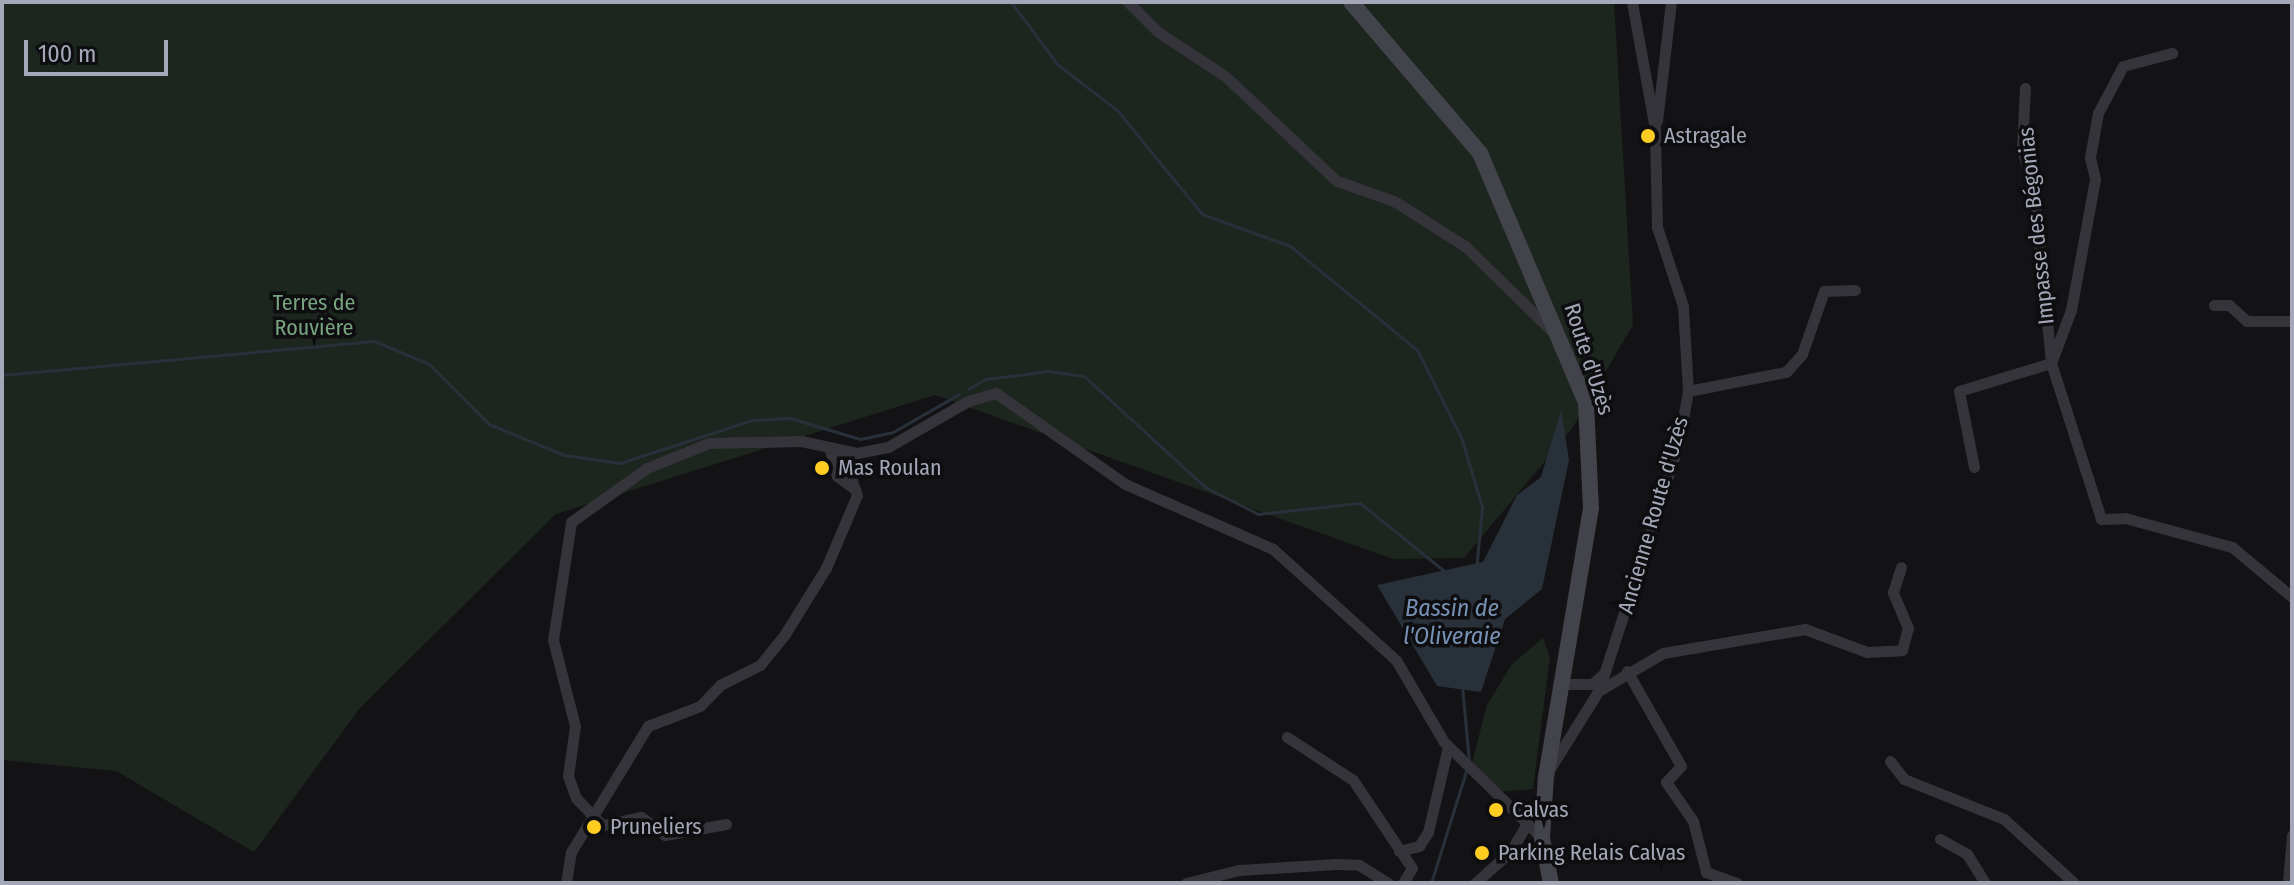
<!DOCTYPE html>
<html>
<head>
<meta charset="utf-8">
<style>
	body { margin:0 }
	#map { position:relative; width:2294px; height:885px; overflow:hidden; background:#131315; font-family:"Fira Sans Condensed",sans-serif }
	div>[style] { position:absolute }
	[style*='--x'] { left:calc(var(--x)*1px); top:calc(var(--y)*1px); width:calc(var(--w)*1px); rotate:calc(var(--a)*1deg) }
	.green>* { inset:0; background:#1d251f }
	.water>* { inset:0; background:#28303a }
	.stream>* { height:3px; margin:-1.5px; padding:0 1.5px; transform-origin:1.5px; border-radius:1.5px; background:#28303a }
	.street>* { height:11px; margin:-5.5px; padding:0 5.5px; transform-origin:5.5px; border-radius:5.5px; background:#34343a }
	.secondary>* { height:16px; margin:-8px; padding:0 8px; transform-origin:8px; border-radius:8px; background:#42434b }
	.dots>* { width:22px; height:22px; translate:-50% -50%; box-sizing:border-box; border:4px solid #0e0e10; border-radius:50% }
	span { translate:-50% -50%; white-space:nowrap; text-align:center; line-height:1.15; -webkit-text-stroke:7px #0e0e10; paint-order:stroke }
	.poi-label { font-size:22px; color:#a3a7b7 }
	.left { translate:0 -50%; text-align:left }
	.street-label { font-size:22px; color:#a3a7b7 }
	.park-label { font-size:22px; color:#79a480 }
	.water-label { font-size:24px; color:#7791b5; font-style:italic }
	.frame { position:absolute; inset:0; border:4px solid #a3a7b7; pointer-events:none }
	.scale { position:absolute; left:24px; top:40px; width:144px; height:36px; box-sizing:border-box; border:4px solid #a3a7b7; border-top:0; padding-left:10px; font-size:24px; line-height:28px; white-space:nowrap; color:#a3a7b7; -webkit-text-stroke:6px #0e0e10; paint-order:stroke }
</style>
</head>
<body>
<div id="map">
	<div class="green">
		<div style="clip-path:polygon(2px 2px,1614px 2px,1633px 325px,1571px 430px,1464px 558px,1393px 559px,935px 395px,556px 514px,360px 708px,254px 852px,116px 771px,2px 760px)"></div>
		<div style="clip-path:polygon(1543px 638px,1550px 657px,1533px 789px,1496px 792px,1471px 766px,1487px 705px,1512px 664px)"></div>
	</div>
	<div class="water">
		<div style="clip-path:polygon(1561px 410px,1569px 460px,1542px 589px,1505px 619px,1481px 692px,1437px 686px,1377px 585px,1483px 562px,1517px 495px,1541px 477px)"></div>
	</div>
	<div class="stream">
		<div style="--x:1011;--y:2;--w:79;--a:53.3"></div>
		<div style="--x:1058;--y:65;--w:74;--a:37.3"></div>
		<div style="--x:1117;--y:110;--w:134;--a:50.7"></div>
		<div style="--x:1202;--y:214;--w:94;--a:20"></div>
		<div style="--x:1290;--y:246;--w:164;--a:39.3"></div>
		<div style="--x:1417;--y:350;--w:97;--a:63.2"></div>
		<div style="--x:1461;--y:437;--w:73;--a:73.3"></div>
		<div style="--x:1482;--y:507;--w:64;--a:95.4"></div>
		<div style="--x:2;--y:375;--w:374;--a:-5.2"></div>
		<div style="--x:374;--y:341;--w:60;--a:22.7"></div>
		<div style="--x:429;--y:364;--w:85;--a:45"></div>
		<div style="--x:489;--y:424;--w:81;--a:22.5"></div>
		<div style="--x:564;--y:455;--w:57;--a:8.1"></div>
		<div style="--x:620;--y:463;--w:139;--a:-18"></div>
		<div style="--x:752;--y:420;--w:38;--a:-3"></div>
		<div style="--x:790;--y:418;--w:73;--a:16.7"></div>
		<div style="--x:860;--y:439;--w:34;--a:-12"></div>
		<div style="--x:893;--y:432;--w:76;--a:-29.9"></div>
		<div style="--x:968;--y:389;--w:20;--a:-30"></div>
		<div style="--x:985;--y:379;--w:64;--a:-7.1"></div>
		<div style="--x:1049;--y:371;--w:35;--a:8"></div>
		<div style="--x:1084;--y:376;--w:164;--a:42.5"></div>
		<div style="--x:1205;--y:487;--w:59;--a:27"></div>
		<div style="--x:1258;--y:514;--w:103;--a:-6.2"></div>
		<div style="--x:1360;--y:503;--w:113;--a:38.9"></div>
		<div style="--x:1462;--y:686;--w:75;--a:84.7"></div>
		<div style="--x:1431;--y:883;--w:121;--a:-72.6"></div>
	</div>
	<div class="street">
		<div style="--x:1128;--y:2;--w:42;--a:45"></div>
		<div style="--x:1158;--y:32;--w:80;--a:33.3"></div>
		<div style="--x:1225;--y:76;--w:154;--a:43.2"></div>
		<div style="--x:1337;--y:181;--w:60;--a:19.3"></div>
		<div style="--x:1394;--y:201;--w:84;--a:32.4"></div>
		<div style="--x:1465;--y:246;--w:130;--a:44.4"></div>
		<div style="--x:2025;--y:88;--w:60;--a:92.9"></div>
		<div style="--x:2022;--y:148;--w:46;--a:74.7"></div>
		<div style="--x:2034;--y:192;--w:170;--a:84.3"></div>
		<div style="--x:1657;--y:121;--w:120;--a:-83.3"></div>
		<div style="--x:2214;--y:305;--w:15;--a:0"></div>
		<div style="--x:2229;--y:305;--w:24;--a:42"></div>
		<div style="--x:2247;--y:321;--w:45;--a:0"></div>
		<div style="--x:2051;--y:363;--w:57;--a:-69.3"></div>
		<div style="--x:2071;--y:310;--w:133;--a:-79.6"></div>
		<div style="--x:2095;--y:179;--w:23;--a:-103"></div>
		<div style="--x:2090;--y:157;--w:45;--a:-79.7"></div>
		<div style="--x:2098;--y:113;--w:53;--a:-62"></div>
		<div style="--x:2123;--y:66;--w:51;--a:-14.9"></div>
		<div style="--x:1688;--y:391;--w:100;--a:-11"></div>
		<div style="--x:1786;--y:372;--w:24;--a:-48"></div>
		<div style="--x:1802;--y:354;--w:67;--a:-70.8"></div>
		<div style="--x:1824;--y:291;--w:31;--a:-2"></div>
		<div style="--x:830;--y:450;--w:27;--a:75"></div>
		<div style="--x:837;--y:476;--w:22;--a:36"></div>
		<div style="--x:1974;--y:467;--w:77;--a:-101.2"></div>
		<div style="--x:1959;--y:391;--w:96;--a:-16.9"></div>
		<div style="--x:2051;--y:363;--w:164;--a:72.2"></div>
		<div style="--x:2101;--y:519;--w:24;--a:-2"></div>
		<div style="--x:2125;--y:518;--w:111;--a:15.2"></div>
		<div style="--x:2232;--y:547;--w:78;--a:39.8"></div>
		<div style="--x:1627;--y:671;--w:109;--a:60.4"></div>
		<div style="--x:1681;--y:766;--w:22;--a:133"></div>
		<div style="--x:1666;--y:782;--w:47;--a:55.3"></div>
		<div style="--x:1693;--y:821;--w:53;--a:75.7"></div>
		<div style="--x:1706;--y:872;--w:33;--a:20"></div>
		<div style="--x:1559;--y:684;--w:33;--a:0"></div>
		<div style="--x:1592;--y:684;--w:15;--a:-42"></div>
		<div style="--x:1600;--y:690;--w:73;--a:-30.4"></div>
		<div style="--x:1663;--y:653;--w:144;--a:-9.6"></div>
		<div style="--x:1805;--y:629;--w:66;--a:20.4"></div>
		<div style="--x:1867;--y:652;--w:35;--a:-3"></div>
		<div style="--x:1902;--y:650;--w:23;--a:-75"></div>
		<div style="--x:1908;--y:628;--w:39;--a:-113"></div>
		<div style="--x:1893;--y:592;--w:26;--a:-72"></div>
		<div style="--x:1287;--y:737;--w:79;--a:33.1"></div>
		<div style="--x:1353;--y:780;--w:106;--a:56.2"></div>
		<div style="--x:1412;--y:868;--w:17;--a:121"></div>
		<div style="--x:1890;--y:761;--w:23;--a:52"></div>
		<div style="--x:1904;--y:779;--w:108;--a:21.8"></div>
		<div style="--x:2004;--y:819;--w:95;--a:42.4"></div>
		<div style="--x:1551;--y:767;--w:91;--a:-58.1"></div>
		<div style="--x:1599;--y:690;--w:256;--a:-72.1"></div>
		<div style="--x:1678;--y:446;--w:56;--a:-79.7"></div>
		<div style="--x:1688;--y:391;--w:85;--a:-93.4"></div>
		<div style="--x:1683;--y:306;--w:83;--a:-108.2"></div>
		<div style="--x:1657;--y:227;--w:98;--a:-91.2"></div>
		<div style="--x:1655;--y:129;--w:129;--a:-100.3"></div>
		<div style="--x:726;--y:824;--w:62;--a:169.8"></div>
		<div style="--x:665;--y:835;--w:30;--a:-143"></div>
		<div style="--x:641;--y:817;--w:40;--a:168"></div>
		<div style="--x:602;--y:825;--w:37;--a:-134"></div>
		<div style="--x:576;--y:798;--w:23;--a:-110"></div>
		<div style="--x:568;--y:776;--w:50;--a:-82"></div>
		<div style="--x:575;--y:726;--w:89;--a:-104.3"></div>
		<div style="--x:553;--y:640;--w:119;--a:-81.3"></div>
		<div style="--x:571;--y:522;--w:93;--a:-35.4"></div>
		<div style="--x:647;--y:468;--w:67;--a:-22"></div>
		<div style="--x:709;--y:443;--w:92;--a:-1.2"></div>
		<div style="--x:801;--y:441;--w:57;--a:12.1"></div>
		<div style="--x:857;--y:453;--w:32;--a:-11"></div>
		<div style="--x:888;--y:447;--w:92;--a:-29.9"></div>
		<div style="--x:968;--y:401;--w:29;--a:-16"></div>
		<div style="--x:996;--y:393;--w:158;--a:35.2"></div>
		<div style="--x:1125;--y:484;--w:162;--a:23.7"></div>
		<div style="--x:1273;--y:549;--w:166;--a:42.1"></div>
		<div style="--x:1396;--y:660;--w:95;--a:59.7"></div>
		<div style="--x:1444;--y:742;--w:137;--a:44.4"></div>
		<div style="--x:1940;--y:839;--w:31;--a:29"></div>
		<div style="--x:1967;--y:854;--w:34;--a:58"></div>
		<div style="--x:1399;--y:851;--w:21;--a:-14"></div>
		<div style="--x:1419;--y:846;--w:17;--a:-57"></div>
		<div style="--x:1428;--y:832;--w:87;--a:-76.8"></div>
		<div style="--x:566;--y:883;--w:31;--a:-81"></div>
		<div style="--x:571;--y:852;--w:148;--a:-58.6"></div>
		<div style="--x:648;--y:726;--w:56;--a:-21"></div>
		<div style="--x:700;--y:706;--w:29;--a:-46"></div>
		<div style="--x:720;--y:685;--w:45;--a:-26.6"></div>
		<div style="--x:760;--y:665;--w:40;--a:-51"></div>
		<div style="--x:785;--y:634;--w:78;--a:-58.2"></div>
		<div style="--x:826;--y:568;--w:79;--a:-67"></div>
		<div style="--x:857;--y:495;--w:47;--a:-110"></div>
		<div style="--x:1186;--y:883;--w:55;--a:-13.8"></div>
		<div style="--x:1239;--y:870;--w:97;--a:-3.5"></div>
		<div style="--x:1336;--y:864;--w:23;--a:2"></div>
		<div style="--x:1359;--y:865;--w:34;--a:32"></div>
		<div style="--x:1475;--y:883;--w:47;--a:-41.5"></div>
		<div style="--x:1510;--y:852;--w:31;--a:-59"></div>
		<div style="--x:2288;--y:883;--w:48;--a:-85.2"></div>
	</div>
	<div class="secondary">
		<div style="--x:1351;--y:2;--w:199;--a:49.5"></div>
		<div style="--x:1480;--y:153;--w:272;--a:67"></div>
		<div style="--x:1586;--y:403;--w:105;--a:87.3"></div>
		<div style="--x:1591;--y:508;--w:272;--a:99.5"></div>
		<div style="--x:1546;--y:776;--w:62;--a:93.7"></div>
		<div style="--x:1542;--y:838;--w:46;--a:78.7"></div>
	</div>
	<div class="dots">
		<div style="left:1648px;top:136px;background:#ffcd21"></div>
		<div style="left:822px;top:468px;background:#ffcd21"></div>
		<div style="left:1496px;top:810px;background:#ffcd21"></div>
		<div style="left:594px;top:827px;background:#ffcd21"></div>
		<div style="left:1482px;top:853px;background:#ffcd21"></div>
	</div>
	<div class="poi-label">
		<span class="left" style="left:1664px;top:136px">Astragale</span>
		<span class="left" style="left:838px;top:468px">Mas Roulan</span>
		<span class="left" style="left:1512px;top:810px">Calvas</span>
		<span class="left" style="left:610px;top:827px">Pruneliers</span>
		<span class="left" style="left:1498px;top:853px">Parking Relais Calvas</span>
	</div>
	<div class="street-label">
		<span style="left:2036px;top:226px;rotate:-96deg">Impasse des Bégonias</span>
		<span style="left:1589px;top:359px;rotate:72deg">Route d'Uzès</span>
		<span style="left:1653px;top:515px;rotate:-74deg">Ancienne Route d'Uzès</span>
	</div>
	<div class="park-label">
		<span style="left:314px;top:315px">Terres de<br>Rouvière</span>
	</div>
	<div class="water-label">
		<span style="left:1452px;top:623px">Bassin de<br>l'Oliveraie</span>
	</div>
	<div class="frame"></div>
	<div class="scale">100 m</div>
</div>
</body>
</html>
